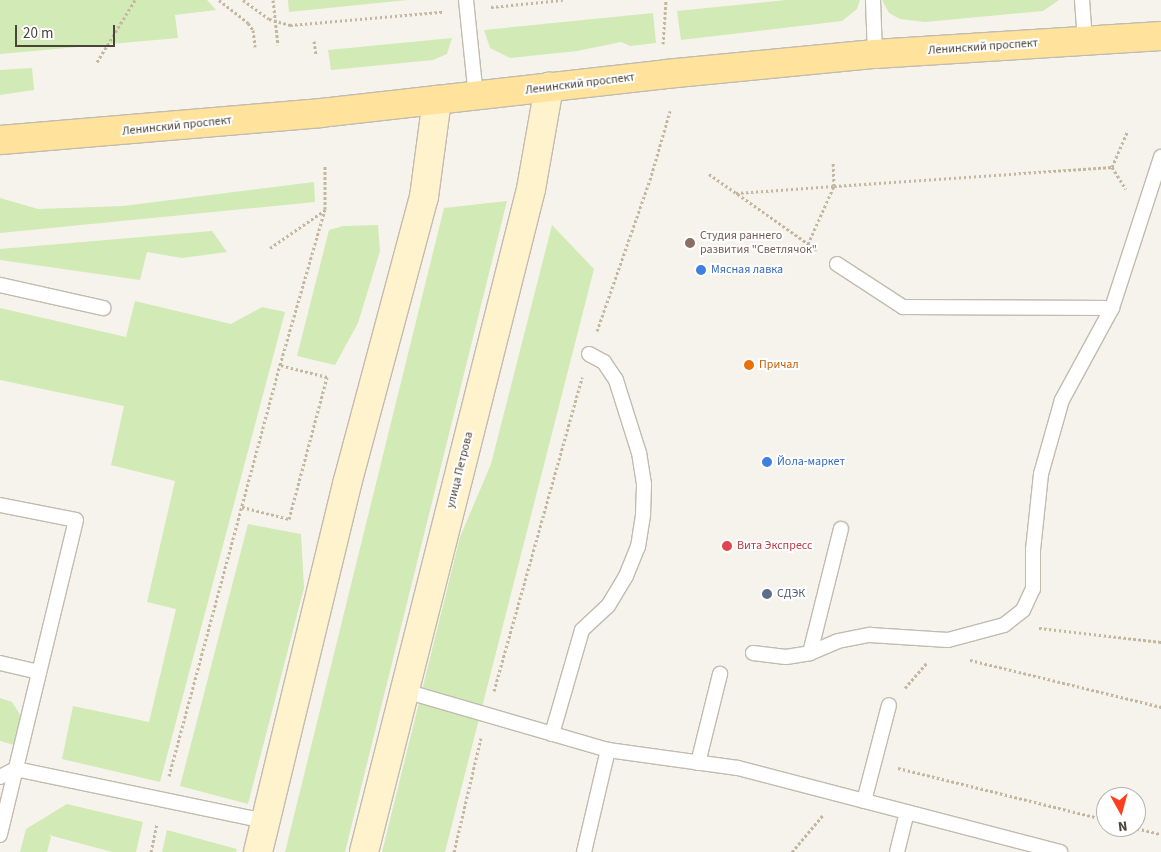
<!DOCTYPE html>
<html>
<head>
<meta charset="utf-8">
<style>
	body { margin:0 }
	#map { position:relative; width:1161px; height:852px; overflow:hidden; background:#f6f3ec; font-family:"Source Sans 3",sans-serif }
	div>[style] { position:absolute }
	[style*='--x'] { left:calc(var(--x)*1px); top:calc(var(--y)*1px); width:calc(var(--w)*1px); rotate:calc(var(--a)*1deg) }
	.green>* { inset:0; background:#d2eab5 }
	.path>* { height:3px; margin-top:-1.5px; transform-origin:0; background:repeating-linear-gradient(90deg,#c4b79f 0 2.5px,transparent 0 5px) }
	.roads { filter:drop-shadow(1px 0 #c2bbae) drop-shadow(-1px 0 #c2bbae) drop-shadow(0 1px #c2bbae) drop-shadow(0 -1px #c2bbae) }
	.lane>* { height:14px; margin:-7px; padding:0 7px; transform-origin:7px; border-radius:7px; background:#fff }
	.secondary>* { height:28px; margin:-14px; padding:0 14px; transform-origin:14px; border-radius:14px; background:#fff3cd }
	.primary>* { height:28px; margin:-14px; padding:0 14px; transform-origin:14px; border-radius:14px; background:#ffe39c }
	.dots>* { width:14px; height:14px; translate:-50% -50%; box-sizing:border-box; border:2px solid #fff; border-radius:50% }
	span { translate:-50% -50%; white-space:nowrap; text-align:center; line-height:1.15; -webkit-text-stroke:4px #fff; paint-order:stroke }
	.street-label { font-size:12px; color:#4b4439 }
	.education-label { font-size:12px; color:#785e54 }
	.left { translate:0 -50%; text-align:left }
	.shop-label { font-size:12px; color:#366cbe }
	.food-label { font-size:12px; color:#c56008 }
	.health-label { font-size:12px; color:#be3a42 }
	.service-label { font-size:12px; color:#4e5e75 }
	.north { position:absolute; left:1096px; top:787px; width:50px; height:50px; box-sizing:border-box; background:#fff; border:1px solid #b7b4b0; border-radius:50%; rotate:173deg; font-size:14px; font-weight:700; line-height:20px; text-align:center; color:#4b4439 }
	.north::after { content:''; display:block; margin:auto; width:18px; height:22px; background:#fc3f1d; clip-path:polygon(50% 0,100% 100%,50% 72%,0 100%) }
	.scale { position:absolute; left:15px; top:25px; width:100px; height:22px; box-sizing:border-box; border:2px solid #4b4439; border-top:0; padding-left:6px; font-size:15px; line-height:18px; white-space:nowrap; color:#4b4439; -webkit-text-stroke:4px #fff; paint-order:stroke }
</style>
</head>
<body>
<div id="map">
	<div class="green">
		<div style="clip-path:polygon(0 0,207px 0,216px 10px,175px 15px,178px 38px,0 54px)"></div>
		<div style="clip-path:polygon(288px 0,407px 0,289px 12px)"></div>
		<div style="clip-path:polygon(786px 0,860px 0,857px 9px,842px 21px,681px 40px,677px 11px)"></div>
		<div style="clip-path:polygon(882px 0,1059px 0,1043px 11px,925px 22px,900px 19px,889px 13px)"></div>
		<div style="clip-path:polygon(653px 13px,656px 43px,630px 46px,621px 42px,577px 51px,510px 58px,490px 48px,484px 30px)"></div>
		<div style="clip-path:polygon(452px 38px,447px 54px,433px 60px,331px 70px,328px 50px)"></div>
		<div style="clip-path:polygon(32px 68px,34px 90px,0 95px,0 70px)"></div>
		<div style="clip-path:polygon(314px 182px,315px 202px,0 233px,0 198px,38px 209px,123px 206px)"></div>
		<div style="clip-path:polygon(507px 201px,345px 852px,285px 852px,444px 208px)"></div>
		<div style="clip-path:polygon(378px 225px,380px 251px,358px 323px,335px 365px,297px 356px,329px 230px,343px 226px)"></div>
		<div style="clip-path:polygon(552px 225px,594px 269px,445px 852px,382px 852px,460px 537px,491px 464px)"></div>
		<div style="clip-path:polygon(212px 231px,227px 252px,182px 258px,147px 252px,140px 280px,0 260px,0 249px)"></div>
		<div style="clip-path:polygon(135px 301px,231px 324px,262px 307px,285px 312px,160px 782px,62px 759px,73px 706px,149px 722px,176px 609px,147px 602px,175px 481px,111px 465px,124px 406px,0 380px,0 308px,126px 337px)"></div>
		<div style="clip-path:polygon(248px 524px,301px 534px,304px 588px,248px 804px,180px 786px)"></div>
		<div style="clip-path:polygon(0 698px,12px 702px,24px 721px,18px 746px,0 741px)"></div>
		<div style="clip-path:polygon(67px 804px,143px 822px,136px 852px,112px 852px,49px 835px,51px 837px,47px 852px,20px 852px,26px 829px)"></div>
		<div style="clip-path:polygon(167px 830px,237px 849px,236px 852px,162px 852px)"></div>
	</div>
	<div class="path">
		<div style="--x:219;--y:0;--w:37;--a:38"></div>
		<div style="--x:248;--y:23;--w:9;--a:54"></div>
		<div style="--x:253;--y:30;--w:17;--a:83"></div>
		<div style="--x:243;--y:0;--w:32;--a:36"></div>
		<div style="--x:269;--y:19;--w:22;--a:16"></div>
		<div style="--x:290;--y:25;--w:154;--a:-4.9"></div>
		<div style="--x:273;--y:0;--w:45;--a:83.7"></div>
		<div style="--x:491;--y:7;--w:72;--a:-5.6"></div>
		<div style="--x:314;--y:41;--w:14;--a:82"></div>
		<div style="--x:663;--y:44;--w:44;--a:-86.1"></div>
		<div style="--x:97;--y:62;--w:73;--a:-58.5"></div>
		<div style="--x:1112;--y:167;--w:26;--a:58"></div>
		<div style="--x:709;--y:174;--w:132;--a:35.1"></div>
		<div style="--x:736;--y:193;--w:98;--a:-4.1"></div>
		<div style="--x:834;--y:186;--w:23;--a:-92"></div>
		<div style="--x:808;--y:244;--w:64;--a:-65.9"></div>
		<div style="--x:834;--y:186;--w:279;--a:-3.9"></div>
		<div style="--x:1112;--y:167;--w:40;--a:-66.6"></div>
		<div style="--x:270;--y:248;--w:67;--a:-34.6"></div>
		<div style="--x:597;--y:331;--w:160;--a:-70.7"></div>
		<div style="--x:650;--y:180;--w:72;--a:-73.8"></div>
		<div style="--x:242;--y:507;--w:49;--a:14.3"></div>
		<div style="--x:289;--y:519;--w:147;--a:-75"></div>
		<div style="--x:327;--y:377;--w:49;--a:-165.7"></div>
		<div style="--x:1039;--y:628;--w:123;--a:6.5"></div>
		<div style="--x:970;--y:660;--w:197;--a:13.8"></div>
		<div style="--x:905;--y:688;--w:33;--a:-49"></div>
		<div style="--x:494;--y:691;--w:326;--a:-74.3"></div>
		<div style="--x:898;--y:768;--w:214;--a:14"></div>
		<div style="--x:169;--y:776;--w:426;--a:-74.9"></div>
		<div style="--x:280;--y:365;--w:162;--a:-73.9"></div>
		<div style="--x:325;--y:209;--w:44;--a:-90"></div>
		<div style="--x:1132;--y:827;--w:30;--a:14"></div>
		<div style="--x:151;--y:852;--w:30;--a:-78"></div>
		<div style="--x:454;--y:852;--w:117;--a:-76.7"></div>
		<div style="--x:792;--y:852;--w:48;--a:-50"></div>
	</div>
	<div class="roads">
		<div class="lane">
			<div style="--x:466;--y:0;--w:97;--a:84.1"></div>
			<div style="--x:873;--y:0;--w:54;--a:87.9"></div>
			<div style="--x:1082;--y:0;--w:41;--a:85.8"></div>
			<div style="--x:837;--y:264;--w:79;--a:33.1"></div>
			<div style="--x:903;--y:307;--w:209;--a:0.3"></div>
			<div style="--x:0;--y:285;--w:106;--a:12.6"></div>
			<div style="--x:0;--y:505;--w:77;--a:11.2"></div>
			<div style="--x:76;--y:520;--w:324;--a:103.6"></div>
			<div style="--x:753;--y:653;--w:33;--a:7"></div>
			<div style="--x:786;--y:657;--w:24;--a:-9"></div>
			<div style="--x:810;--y:653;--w:30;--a:-23"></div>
			<div style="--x:838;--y:641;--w:33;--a:-11"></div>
			<div style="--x:870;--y:635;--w:78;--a:3.7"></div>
			<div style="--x:948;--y:640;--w:58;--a:-15"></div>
			<div style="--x:1004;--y:625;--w:24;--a:-38"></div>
			<div style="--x:1023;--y:610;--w:23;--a:-65"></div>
			<div style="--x:1033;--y:589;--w:39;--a:-90"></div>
			<div style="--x:1033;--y:550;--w:76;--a:-84"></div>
			<div style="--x:1041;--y:474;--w:77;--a:-74.2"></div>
			<div style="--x:1062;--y:400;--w:105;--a:-61.5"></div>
			<div style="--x:1112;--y:308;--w:159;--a:-72"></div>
			<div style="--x:810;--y:653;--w:128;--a:-76"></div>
			<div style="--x:0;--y:663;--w:40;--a:13"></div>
			<div style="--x:405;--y:691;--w:211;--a:16.2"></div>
			<div style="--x:608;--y:750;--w:131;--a:7.9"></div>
			<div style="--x:738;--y:768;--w:333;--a:14.6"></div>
			<div style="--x:552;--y:734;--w:108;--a:-73.9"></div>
			<div style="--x:582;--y:630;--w:35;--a:-43"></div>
			<div style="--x:608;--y:606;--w:35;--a:-59"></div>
			<div style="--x:626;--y:576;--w:31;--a:-68"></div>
			<div style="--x:638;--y:547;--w:33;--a:-81"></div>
			<div style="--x:643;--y:514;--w:30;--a:-88"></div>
			<div style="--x:644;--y:484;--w:31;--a:-99"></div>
			<div style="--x:639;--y:453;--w:77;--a:-107.5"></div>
			<div style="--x:616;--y:380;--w:22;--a:-124"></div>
			<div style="--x:604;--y:362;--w:17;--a:-152"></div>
			<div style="--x:698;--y:763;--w:92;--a:-76.1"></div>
			<div style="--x:0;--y:777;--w:18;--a:-27"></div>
			<div style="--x:16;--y:769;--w:254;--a:11.8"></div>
			<div style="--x:864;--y:801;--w:99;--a:-75.4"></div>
			<div style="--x:584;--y:852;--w:105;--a:-76.8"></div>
			<div style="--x:897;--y:852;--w:41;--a:-76"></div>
		</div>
		<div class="secondary">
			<div style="--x:258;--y:852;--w:379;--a:-76.4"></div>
			<div style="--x:347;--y:484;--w:297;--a:-75"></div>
			<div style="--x:424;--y:197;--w:98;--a:-82.4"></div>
			<div style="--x:364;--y:852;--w:684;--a:-75.86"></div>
			<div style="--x:531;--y:189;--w:104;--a:-80"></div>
		</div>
		<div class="primary">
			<div style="--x:0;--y:140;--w:321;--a:-4.8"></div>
			<div style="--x:320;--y:113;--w:348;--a:-6.4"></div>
			<div style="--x:666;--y:74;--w:210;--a:-5.5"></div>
			<div style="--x:875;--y:54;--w:287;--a:-3.6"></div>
		</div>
	</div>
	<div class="dots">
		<div style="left:690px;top:243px;background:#8d6e63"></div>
		<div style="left:701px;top:270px;background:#3f7fe0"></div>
		<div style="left:749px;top:365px;background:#e8710a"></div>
		<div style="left:767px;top:462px;background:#3f7fe0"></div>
		<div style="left:727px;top:546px;background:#e0444e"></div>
		<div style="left:767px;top:594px;background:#5c6f8a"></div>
	</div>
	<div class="street-label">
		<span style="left:983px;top:47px;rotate:-4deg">Ленинский проспект</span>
		<span style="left:580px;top:84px;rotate:-7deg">Ленинский проспект</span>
		<span style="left:177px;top:126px;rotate:-6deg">Ленинский проспект</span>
		<span style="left:460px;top:470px;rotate:-76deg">улица Петрова</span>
	</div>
	<div class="education-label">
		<span class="left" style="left:700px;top:243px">Студия раннего<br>развития "Светлячок"</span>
	</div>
	<div class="shop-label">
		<span class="left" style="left:711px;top:270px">Мясная лавка</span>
		<span class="left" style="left:777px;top:462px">Йола-маркет</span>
	</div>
	<div class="food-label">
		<span class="left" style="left:759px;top:365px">Причал</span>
	</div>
	<div class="health-label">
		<span class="left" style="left:737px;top:546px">Вита Экспресс</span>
	</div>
	<div class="service-label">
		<span class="left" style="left:777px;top:594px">СДЭК</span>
	</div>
	<div class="north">N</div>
	<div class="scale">20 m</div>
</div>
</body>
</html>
